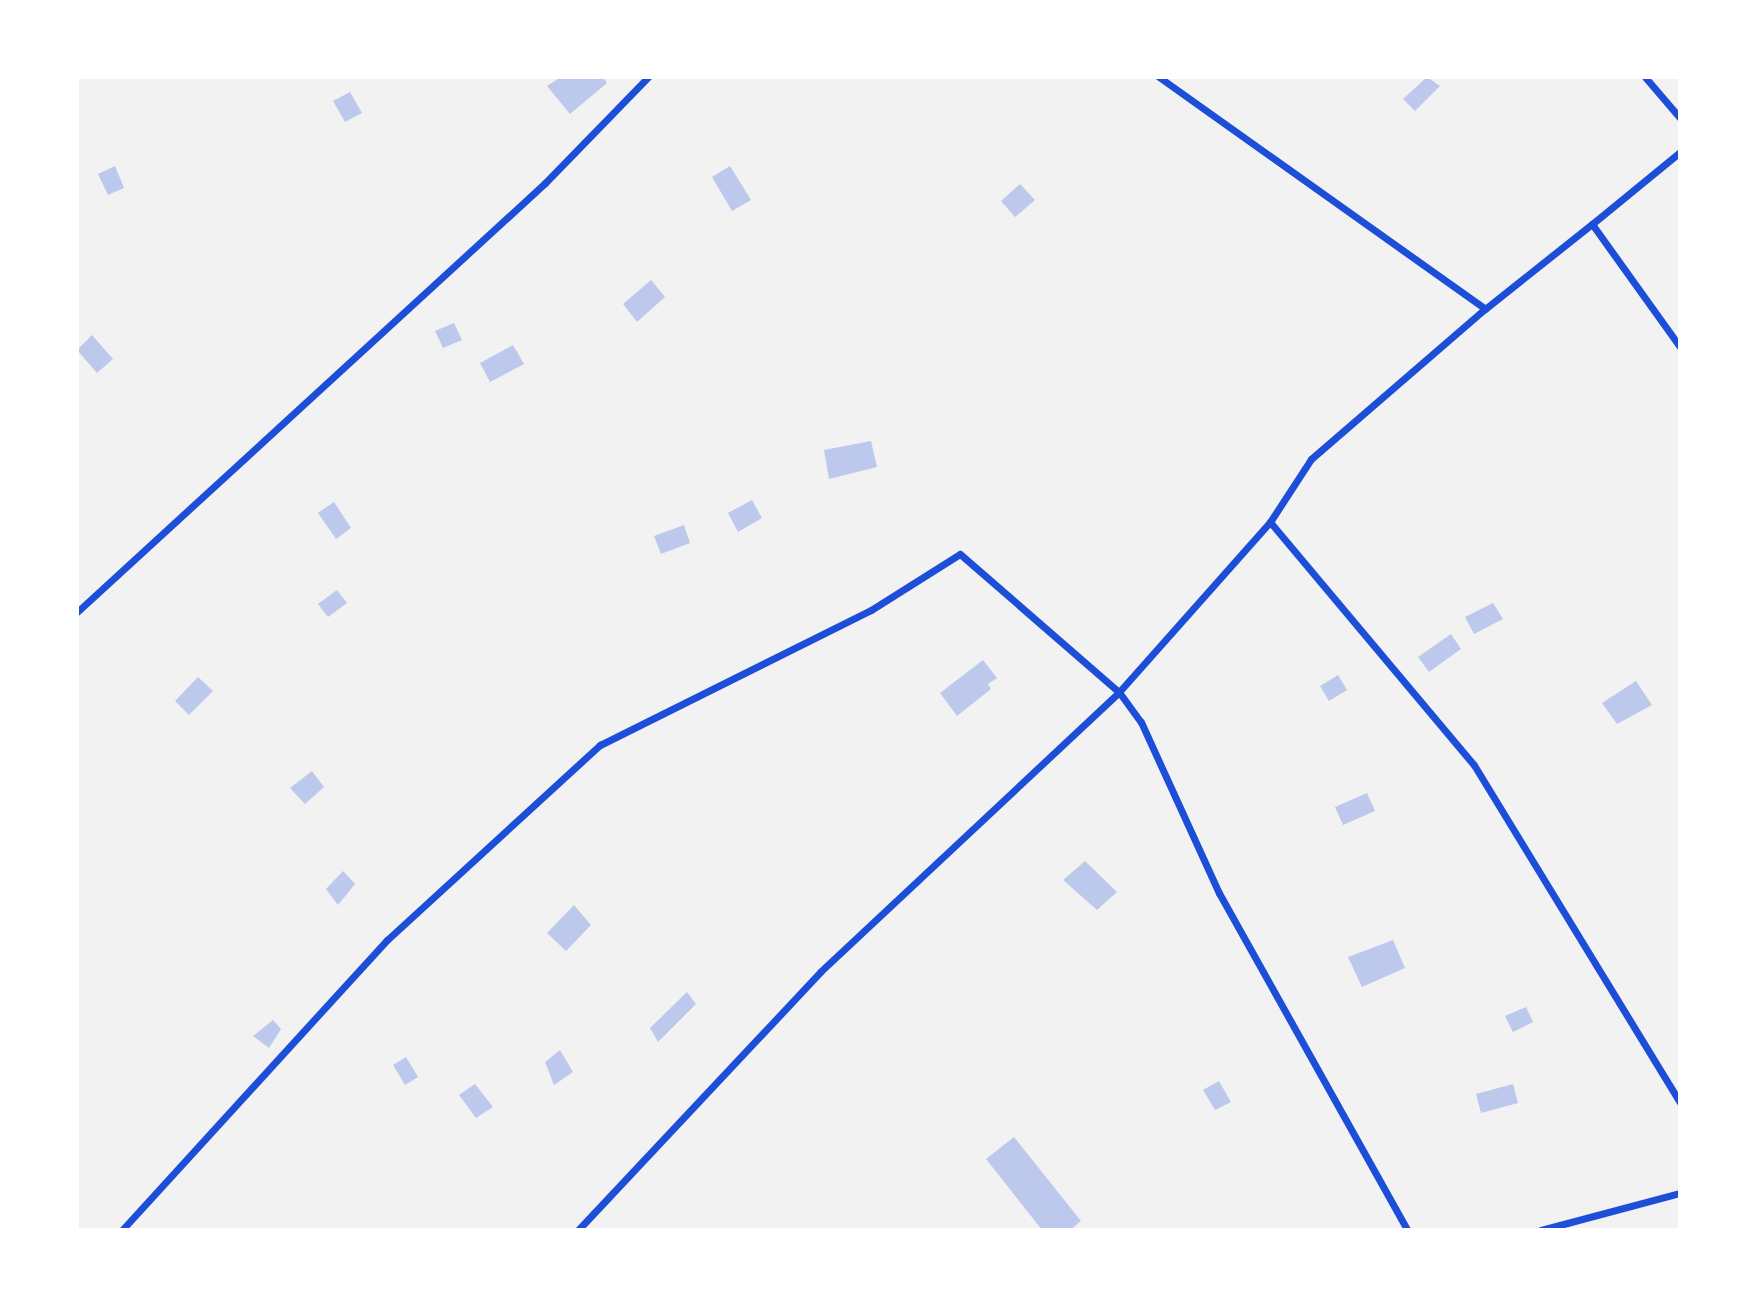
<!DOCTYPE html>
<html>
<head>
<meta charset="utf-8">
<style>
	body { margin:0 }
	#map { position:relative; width:1757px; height:1307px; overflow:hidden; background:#f2f2f2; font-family:"Alegreya Sans",sans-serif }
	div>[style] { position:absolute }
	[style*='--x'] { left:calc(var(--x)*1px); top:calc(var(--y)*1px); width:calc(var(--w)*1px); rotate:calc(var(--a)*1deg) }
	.building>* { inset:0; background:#bdc9ec }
	.minor>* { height:7px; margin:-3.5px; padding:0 3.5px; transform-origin:3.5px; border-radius:3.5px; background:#1d4ed8 }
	span { translate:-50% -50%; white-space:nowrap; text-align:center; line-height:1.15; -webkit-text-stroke:6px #fff; paint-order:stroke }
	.frame { position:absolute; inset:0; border:79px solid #fff; pointer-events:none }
</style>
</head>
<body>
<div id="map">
	<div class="building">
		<div style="clip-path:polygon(561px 77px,603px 77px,607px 83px,570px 114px,547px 86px)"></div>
		<div style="clip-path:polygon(1427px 77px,1440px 86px,1415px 111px,1403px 99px)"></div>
		<div style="clip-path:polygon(350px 92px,362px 113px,345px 122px,333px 101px)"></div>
		<div style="clip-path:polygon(115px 166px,124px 188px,108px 195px,98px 174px)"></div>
		<div style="clip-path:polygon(730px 166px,751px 200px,732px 211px,712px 177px)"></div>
		<div style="clip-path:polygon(1020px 184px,1035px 200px,1015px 217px,1001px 201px)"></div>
		<div style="clip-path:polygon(651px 280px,665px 297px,637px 322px,623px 304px)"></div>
		<div style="clip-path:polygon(454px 323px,462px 340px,443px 348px,435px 331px)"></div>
		<div style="clip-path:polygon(92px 335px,113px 359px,97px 373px,77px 350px)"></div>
		<div style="clip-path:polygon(513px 345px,524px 364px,490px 382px,480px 363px)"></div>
		<div style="clip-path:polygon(871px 441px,877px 467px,829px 479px,824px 450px)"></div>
		<div style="clip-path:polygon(752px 500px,762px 518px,738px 532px,728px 513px)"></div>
		<div style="clip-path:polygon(334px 502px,351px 528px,336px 539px,318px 513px)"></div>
		<div style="clip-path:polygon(684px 525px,690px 543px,661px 554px,654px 536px)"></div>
		<div style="clip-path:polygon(337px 590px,347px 603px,328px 617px,318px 604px)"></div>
		<div style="clip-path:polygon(1493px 603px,1503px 619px,1474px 634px,1465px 617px)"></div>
		<div style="clip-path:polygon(1451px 634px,1461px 649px,1429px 672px,1418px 657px)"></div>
		<div style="clip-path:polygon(983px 660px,997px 678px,988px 684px,991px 689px,957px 716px,940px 693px)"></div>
		<div style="clip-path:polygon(1338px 675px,1347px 690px,1329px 701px,1320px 686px)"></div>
		<div style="clip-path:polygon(198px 677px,213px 691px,189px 715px,175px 701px)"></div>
		<div style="clip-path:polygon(1636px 681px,1652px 705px,1617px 724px,1602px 703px)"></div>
		<div style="clip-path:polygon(312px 771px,324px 787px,305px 804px,290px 788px)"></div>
		<div style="clip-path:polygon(1367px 793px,1375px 811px,1343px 825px,1335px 807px)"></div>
		<div style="clip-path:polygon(1085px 861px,1117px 892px,1097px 910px,1063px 880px)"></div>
		<div style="clip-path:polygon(343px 871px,355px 884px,338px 905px,326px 889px)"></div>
		<div style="clip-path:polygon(574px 905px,591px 925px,566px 951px,547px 933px)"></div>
		<div style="clip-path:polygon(1393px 940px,1405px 968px,1362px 987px,1348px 957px)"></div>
		<div style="clip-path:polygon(687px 992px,696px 1004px,658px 1042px,650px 1028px)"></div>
		<div style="clip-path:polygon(1526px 1007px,1533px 1022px,1513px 1032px,1505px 1016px)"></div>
		<div style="clip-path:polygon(273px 1020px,281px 1029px,269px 1048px,253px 1036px)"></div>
		<div style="clip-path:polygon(560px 1050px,573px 1072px,554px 1085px,545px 1062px)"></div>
		<div style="clip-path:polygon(406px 1057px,418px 1077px,405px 1085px,393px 1065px)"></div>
		<div style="clip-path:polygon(1219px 1081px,1231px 1102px,1215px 1110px,1203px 1090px)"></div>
		<div style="clip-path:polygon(475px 1084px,493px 1107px,476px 1118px,459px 1095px)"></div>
		<div style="clip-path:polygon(1513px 1084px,1518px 1103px,1481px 1113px,1476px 1094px)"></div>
		<div style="clip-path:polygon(1014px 1137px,1081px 1221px,1070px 1230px,1042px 1230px,986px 1159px)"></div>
	</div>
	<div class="minor">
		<div style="--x:1159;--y:77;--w:400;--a:35.4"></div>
		<div style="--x:1645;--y:77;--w:54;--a:49.5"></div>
		<div style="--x:1680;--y:152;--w:114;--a:140.7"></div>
		<div style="--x:1592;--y:224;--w:151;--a:54.4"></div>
		<div style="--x:1270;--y:522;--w:317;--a:50"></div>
		<div style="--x:1474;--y:765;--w:395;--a:58.6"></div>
		<div style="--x:77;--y:612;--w:635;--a:-42.51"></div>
		<div style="--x:545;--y:183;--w:148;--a:-45.8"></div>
		<div style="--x:122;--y:1230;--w:393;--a:-47.6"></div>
		<div style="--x:387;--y:940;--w:289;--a:-42.5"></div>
		<div style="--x:600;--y:745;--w:303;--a:-26.5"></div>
		<div style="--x:871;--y:610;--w:105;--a:-32.2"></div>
		<div style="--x:960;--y:554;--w:211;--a:41"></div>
		<div style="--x:1119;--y:692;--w:37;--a:54"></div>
		<div style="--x:1141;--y:722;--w:188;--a:65.5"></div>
		<div style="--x:1219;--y:893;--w:386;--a:60.8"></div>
		<div style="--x:578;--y:1230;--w:354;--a:-46.8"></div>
		<div style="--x:820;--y:972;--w:410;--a:-43.1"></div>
		<div style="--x:1119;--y:692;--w:227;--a:-48.4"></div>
		<div style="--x:1270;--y:522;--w:75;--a:-56.9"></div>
		<div style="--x:1311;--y:459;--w:230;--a:-40.8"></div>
		<div style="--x:1485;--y:309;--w:137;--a:-38.5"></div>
		<div style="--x:1541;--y:1230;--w:144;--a:-14.9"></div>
	</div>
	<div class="frame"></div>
</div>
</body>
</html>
